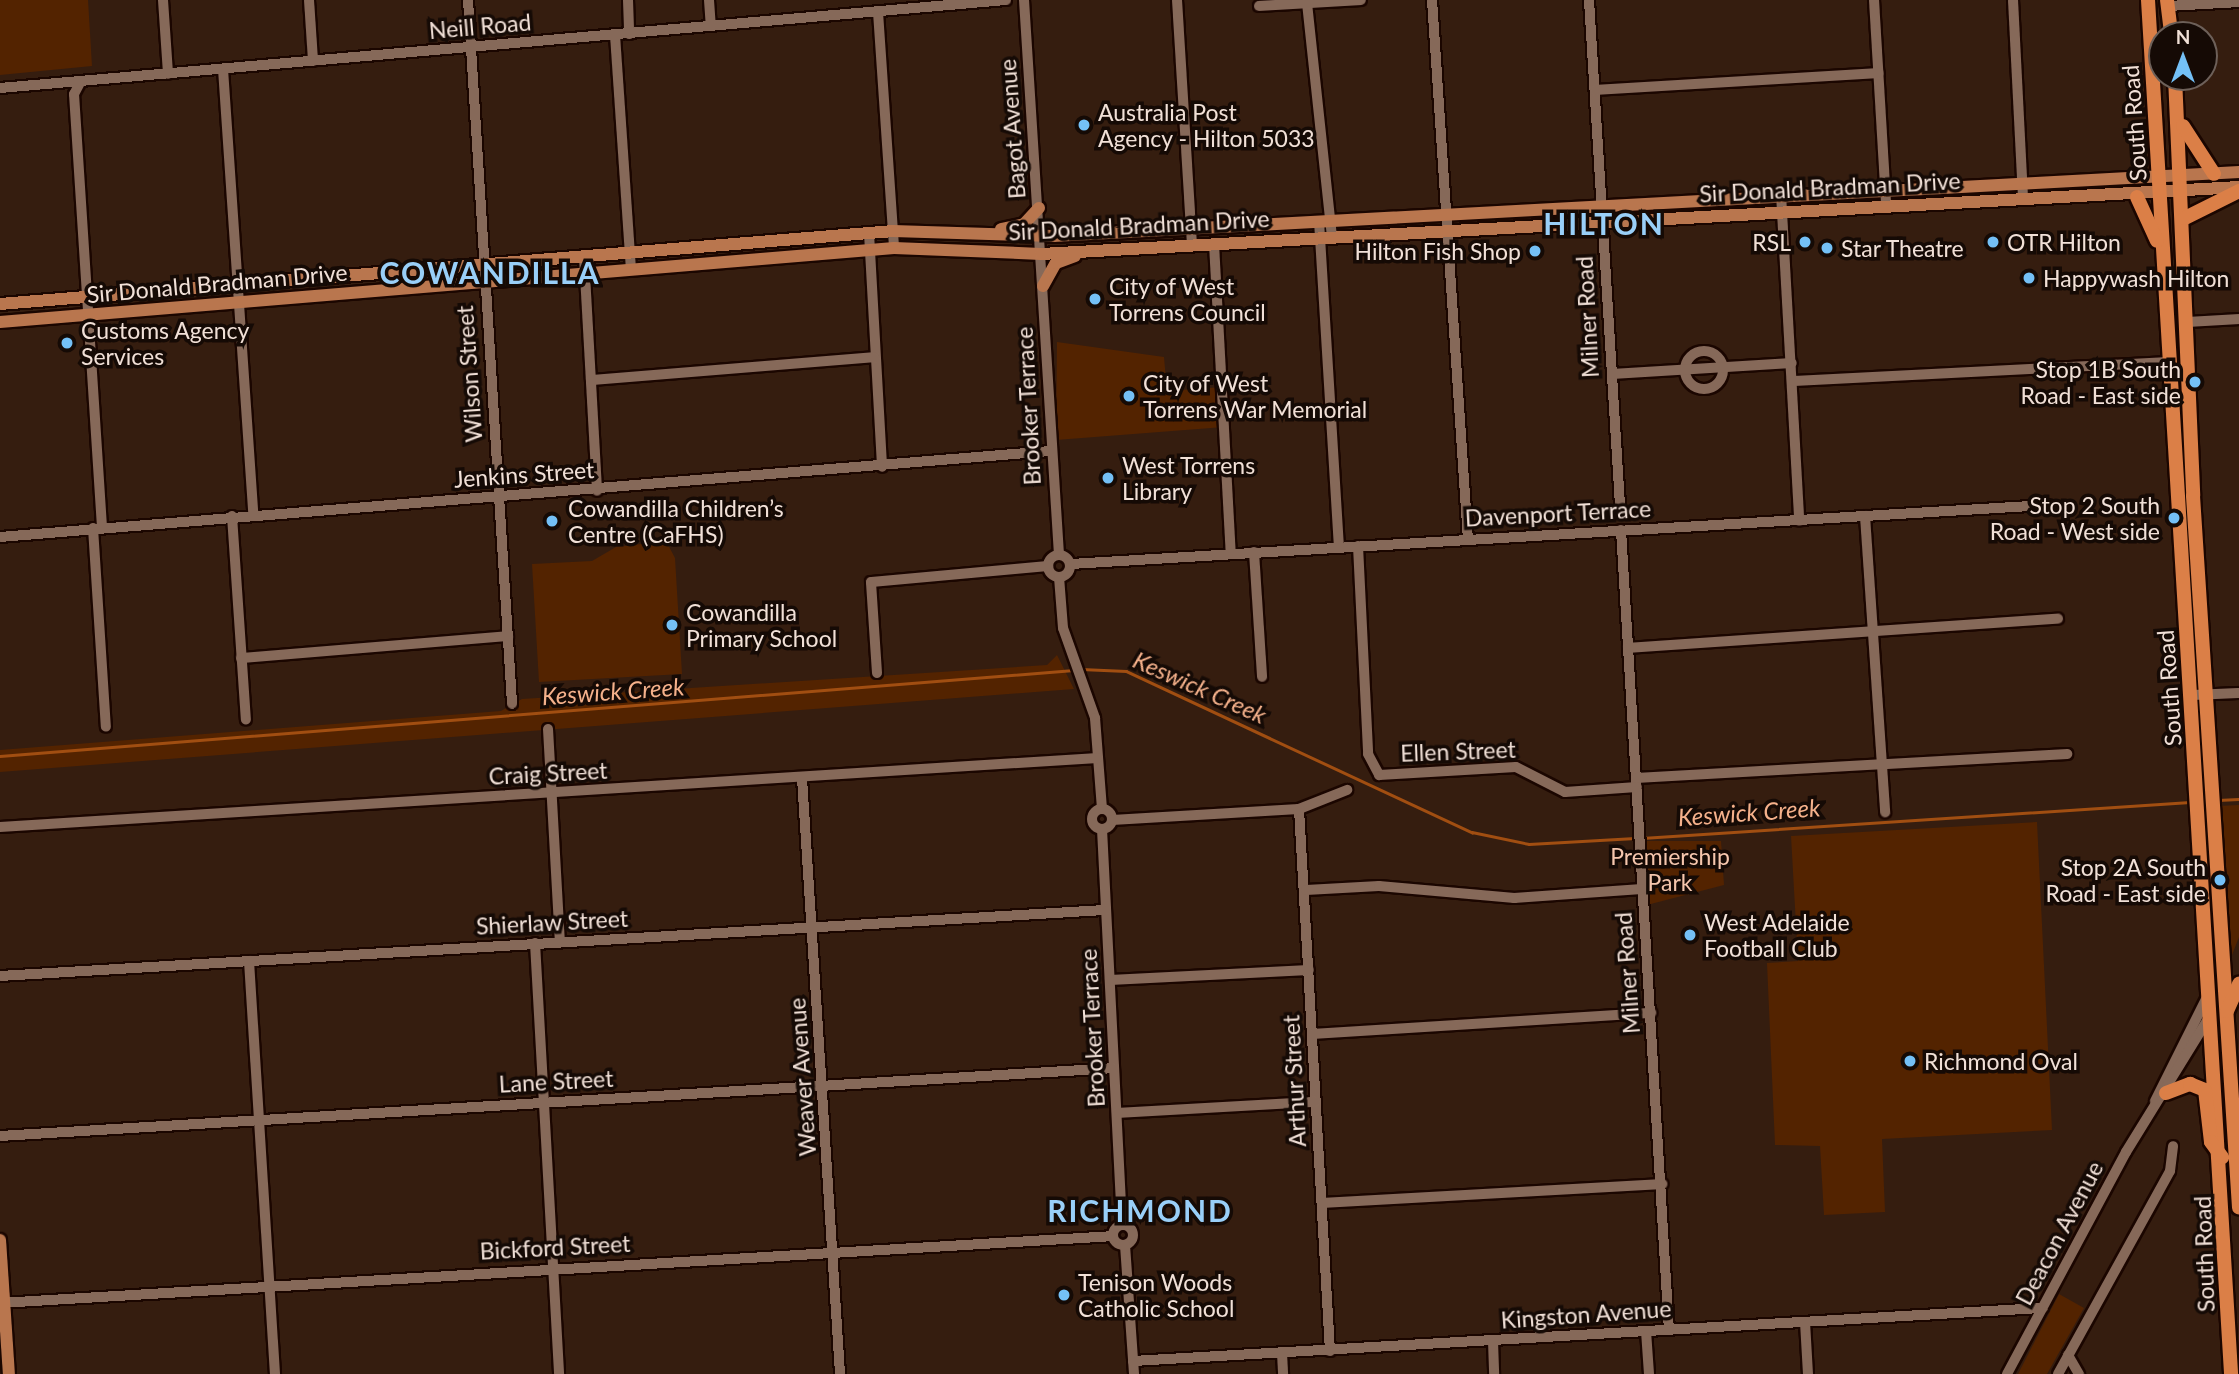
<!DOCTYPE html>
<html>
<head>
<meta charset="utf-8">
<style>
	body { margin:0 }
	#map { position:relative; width:2239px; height:1374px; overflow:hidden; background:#351d0f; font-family:Lato,sans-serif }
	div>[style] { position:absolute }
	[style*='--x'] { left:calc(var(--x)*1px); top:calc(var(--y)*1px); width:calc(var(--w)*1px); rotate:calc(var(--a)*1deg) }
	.green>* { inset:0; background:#532300 }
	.stream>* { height:2.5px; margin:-1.25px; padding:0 1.25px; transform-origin:1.25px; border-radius:1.25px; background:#a14e11 }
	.roads { filter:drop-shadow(2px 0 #1b0600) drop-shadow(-2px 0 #1b0600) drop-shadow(0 2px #1b0600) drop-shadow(0 -2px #1b0600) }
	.minor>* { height:10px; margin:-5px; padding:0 5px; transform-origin:5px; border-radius:5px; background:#866959 }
	.minor>.ring { margin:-5px; padding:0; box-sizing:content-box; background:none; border:10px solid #866959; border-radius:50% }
	.major>* { height:12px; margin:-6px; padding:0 6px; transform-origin:6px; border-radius:6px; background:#b9764e }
	.highway>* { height:14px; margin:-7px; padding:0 7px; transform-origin:7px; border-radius:7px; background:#db7f47 }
	.dots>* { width:19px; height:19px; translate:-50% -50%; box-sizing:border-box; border:4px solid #150a05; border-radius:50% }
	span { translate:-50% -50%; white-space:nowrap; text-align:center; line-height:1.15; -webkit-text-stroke:7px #150a05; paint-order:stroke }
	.street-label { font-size:23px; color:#f1e0d7 }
	.poi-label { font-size:23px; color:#f1e0d7 }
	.left { translate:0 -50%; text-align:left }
	.right { translate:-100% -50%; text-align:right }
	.park-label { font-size:23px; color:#f5c6ad }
	.water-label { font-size:24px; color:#f5b18b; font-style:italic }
	.district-label { font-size:30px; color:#99cff8; font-weight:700; letter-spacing:2px }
	.north { position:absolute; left:2148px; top:21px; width:70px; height:70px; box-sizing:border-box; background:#150a05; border:2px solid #6d6059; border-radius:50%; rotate:0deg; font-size:19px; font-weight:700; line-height:28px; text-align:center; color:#f1e0d7 }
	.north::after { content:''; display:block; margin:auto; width:24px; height:32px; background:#74c0f6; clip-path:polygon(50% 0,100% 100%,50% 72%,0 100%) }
</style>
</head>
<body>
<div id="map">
	<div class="green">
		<div style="clip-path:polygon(0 0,88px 0,92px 66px,0 75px)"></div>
		<div style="clip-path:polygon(1057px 342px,1164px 357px,1167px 391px,1222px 387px,1224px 427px,1056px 440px)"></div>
		<div style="clip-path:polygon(666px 541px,675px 558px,682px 674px,539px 682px,532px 564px,592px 561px,616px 547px)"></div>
		<div style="clip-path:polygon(1057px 655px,1074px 689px,0 772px,0 750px,501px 711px,522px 699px,1047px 665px)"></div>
		<div style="clip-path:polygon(2239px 805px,2239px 937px,2232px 955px,2218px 806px)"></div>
		<div style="clip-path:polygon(2037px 822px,2052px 1130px,1882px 1139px,1885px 1212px,1824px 1215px,1820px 1146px,1775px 1145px,1767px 963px,1798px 961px,1791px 836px)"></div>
		<div style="clip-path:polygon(1640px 841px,1721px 841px,1724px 885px,1643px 906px)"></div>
		<div style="clip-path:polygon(2059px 1294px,2084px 1308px,2047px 1374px,2018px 1374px)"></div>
	</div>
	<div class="stream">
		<div style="--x:1081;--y:669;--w:45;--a:2.5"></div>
		<div style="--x:1126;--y:671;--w:382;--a:25"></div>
		<div style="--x:1472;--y:832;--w:58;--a:11.9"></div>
		<div style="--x:1529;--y:844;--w:106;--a:-3.2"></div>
		<div style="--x:0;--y:756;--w:1077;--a:-4.58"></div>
		<div style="--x:2218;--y:800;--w:21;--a:-3"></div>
		<div style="--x:1642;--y:838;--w:549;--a:-3.76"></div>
	</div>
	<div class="roads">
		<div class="minor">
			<div style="--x:163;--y:0;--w:74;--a:86.1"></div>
			<div style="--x:309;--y:0;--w:61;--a:86.2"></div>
			<div style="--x:468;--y:0;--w:705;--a:86.42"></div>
			<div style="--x:628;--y:0;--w:34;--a:88"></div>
			<div style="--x:709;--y:0;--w:26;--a:86"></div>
			<div style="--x:1024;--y:0;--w:555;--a:86.39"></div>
			<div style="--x:1177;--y:0;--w:246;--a:86.5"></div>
			<div style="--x:1432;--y:0;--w:541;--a:86.19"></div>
			<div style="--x:1589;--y:0;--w:507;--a:86.49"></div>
			<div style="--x:1874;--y:0;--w:204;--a:86.6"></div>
			<div style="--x:2013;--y:0;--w:200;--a:87.1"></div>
			<div style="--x:1307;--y:3;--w:234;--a:83.9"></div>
			<div style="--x:1259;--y:6;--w:102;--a:-3.4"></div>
			<div style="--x:2168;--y:6;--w:71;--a:-3.2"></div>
			<div style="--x:878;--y:12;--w:237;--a:86.1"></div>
			<div style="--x:615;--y:35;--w:235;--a:86.1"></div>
			<div style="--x:223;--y:69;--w:446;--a:86.1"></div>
			<div style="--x:81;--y:81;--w:15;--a:118"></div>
			<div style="--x:74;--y:94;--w:434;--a:86.3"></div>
			<div style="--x:0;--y:88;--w:1010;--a:-5"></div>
			<div style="--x:1595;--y:90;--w:284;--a:-3.4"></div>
			<div style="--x:1781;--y:194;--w:327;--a:86.8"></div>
			<div style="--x:1319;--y:221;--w:327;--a:86.5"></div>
			<div style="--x:869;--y:233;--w:234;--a:86.8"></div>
			<div style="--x:1214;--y:244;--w:309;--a:86.9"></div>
			<div style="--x:584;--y:257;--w:234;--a:86.8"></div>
			<div style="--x:2188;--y:322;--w:51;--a:-3.4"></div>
			<div class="ring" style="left:1685px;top:351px;width:28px;height:28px"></div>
			<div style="--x:1612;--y:374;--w:180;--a:-3.5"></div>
			<div style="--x:591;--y:380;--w:284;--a:-4.6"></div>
			<div style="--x:1794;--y:381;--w:375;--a:-2.9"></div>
			<div style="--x:232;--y:516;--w:204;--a:86.1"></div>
			<div style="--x:1865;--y:516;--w:297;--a:86.1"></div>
			<div style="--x:93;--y:528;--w:199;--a:86.3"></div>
			<div style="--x:1621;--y:530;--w:801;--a:86.57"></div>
			<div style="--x:0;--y:537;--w:1055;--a:-4.68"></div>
			<div style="--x:1358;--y:546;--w:208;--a:87.2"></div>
			<div style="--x:1368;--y:754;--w:24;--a:62"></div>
			<div style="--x:1379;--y:775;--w:137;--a:-3.3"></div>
			<div style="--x:1516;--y:767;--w:55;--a:27"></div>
			<div style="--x:1565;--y:792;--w:72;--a:-4"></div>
			<div style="--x:1254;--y:552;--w:125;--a:86.3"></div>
			<div class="ring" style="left:1048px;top:555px;width:12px;height:12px"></div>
			<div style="--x:1071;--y:564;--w:978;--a:-3.46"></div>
			<div style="--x:1059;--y:577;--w:51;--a:85.5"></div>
			<div style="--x:1063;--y:628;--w:96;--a:70.4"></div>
			<div style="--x:1095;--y:718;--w:91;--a:85.6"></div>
			<div style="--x:1628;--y:648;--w:431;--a:-3.9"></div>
			<div style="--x:241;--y:658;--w:268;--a:-4.7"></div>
			<div style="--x:877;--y:673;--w:91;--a:-93.8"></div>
			<div style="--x:871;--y:582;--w:178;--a:-5.2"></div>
			<div style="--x:2192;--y:695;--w:47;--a:-2.4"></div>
			<div style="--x:548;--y:729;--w:213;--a:86.8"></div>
			<div style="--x:802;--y:778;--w:597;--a:86.35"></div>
			<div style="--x:1636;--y:778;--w:432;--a:-3.2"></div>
			<div style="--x:1299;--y:809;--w:52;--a:-21.6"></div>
			<div class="ring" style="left:1092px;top:809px;width:10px;height:10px"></div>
			<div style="--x:1112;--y:820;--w:187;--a:-3.4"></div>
			<div style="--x:1299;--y:809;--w:543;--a:86.73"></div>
			<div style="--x:0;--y:827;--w:1100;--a:-3.6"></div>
			<div style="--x:1102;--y:829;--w:396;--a:87.1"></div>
			<div style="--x:1306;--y:890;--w:73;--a:-3.1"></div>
			<div style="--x:1379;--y:886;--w:136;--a:5.1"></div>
			<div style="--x:1514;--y:898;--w:128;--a:-4"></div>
			<div style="--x:535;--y:943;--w:432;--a:86.8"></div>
			<div style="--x:249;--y:961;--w:414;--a:86.4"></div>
			<div style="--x:0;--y:976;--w:1108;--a:-3.42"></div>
			<div style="--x:1110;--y:980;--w:199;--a:-2.9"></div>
			<div style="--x:1313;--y:1034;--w:339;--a:-3.6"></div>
			<div style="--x:2155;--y:1101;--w:116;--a:-63.4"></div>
			<div style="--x:1117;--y:1113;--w:199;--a:-3.2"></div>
			<div style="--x:0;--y:1136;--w:1116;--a:-3.49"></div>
			<div style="--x:1322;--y:1203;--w:341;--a:-3.2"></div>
			<div class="ring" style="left:1113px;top:1225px;width:10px;height:10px"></div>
			<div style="--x:1125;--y:1245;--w:129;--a:86"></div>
			<div style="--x:0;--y:1303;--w:1115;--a:-3.44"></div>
			<div style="--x:1805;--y:1322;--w:52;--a:86.7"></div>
			<div style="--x:1646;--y:1331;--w:43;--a:86"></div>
			<div style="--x:1493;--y:1341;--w:33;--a:88"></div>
			<div style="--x:1282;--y:1353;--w:21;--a:87"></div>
			<div style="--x:2068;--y:1355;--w:22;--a:60"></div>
			<div style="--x:1133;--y:1361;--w:911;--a:-3.34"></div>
			<div style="--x:2007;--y:1374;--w:252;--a:-61.8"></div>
			<div style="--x:2126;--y:1152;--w:154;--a:-58.3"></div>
			<div style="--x:2058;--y:1374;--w:232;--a:-61.1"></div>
			<div style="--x:2170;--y:1171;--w:25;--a:-83"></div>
		</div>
		<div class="major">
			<div style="--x:1001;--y:229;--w:24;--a:-12"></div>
			<div style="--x:1024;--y:224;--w:22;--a:-47"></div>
			<div style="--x:1043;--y:286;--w:26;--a:-61"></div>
			<div style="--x:1056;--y:263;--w:20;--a:-20"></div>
			<div style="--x:0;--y:304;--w:896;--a:-4.67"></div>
			<div style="--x:893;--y:231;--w:160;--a:1.8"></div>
			<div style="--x:1053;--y:236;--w:1188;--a:-3.09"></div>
			<div style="--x:0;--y:322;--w:897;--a:-4.73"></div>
			<div style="--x:894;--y:248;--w:147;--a:2.3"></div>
			<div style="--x:1041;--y:254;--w:1200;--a:-3.2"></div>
			<div style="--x:0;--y:1240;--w:134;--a:86.2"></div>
		</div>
		<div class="highway">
			<div style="--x:2148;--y:0;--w:1377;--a:86.54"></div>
			<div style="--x:2167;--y:0;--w:35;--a:83"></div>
			<div style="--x:2175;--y:77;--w:419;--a:87.5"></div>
			<div style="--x:2193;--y:496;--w:713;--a:86.3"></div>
			<div style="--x:2183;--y:126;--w:57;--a:57.1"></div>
			<div style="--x:2137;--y:197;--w:48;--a:65.6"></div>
			<div style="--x:2185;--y:218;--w:60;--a:-26.6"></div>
			<div style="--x:2227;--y:1011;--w:30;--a:-66"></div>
			<div style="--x:2166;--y:1093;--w:26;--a:-21"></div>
			<div style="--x:2190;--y:1084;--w:16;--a:22"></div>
			<div style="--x:2205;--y:1090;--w:52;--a:83.4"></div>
			<div style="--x:2211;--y:1142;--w:19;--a:54"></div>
		</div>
	</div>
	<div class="dots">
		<div style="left:1084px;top:125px;background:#74c0f6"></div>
		<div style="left:1805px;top:242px;background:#74c0f6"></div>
		<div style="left:1993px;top:242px;background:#74c0f6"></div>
		<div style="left:1827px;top:248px;background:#74c0f6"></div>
		<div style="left:1535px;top:251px;background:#74c0f6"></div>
		<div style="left:2029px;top:278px;background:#74c0f6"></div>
		<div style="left:1095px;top:299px;background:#74c0f6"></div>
		<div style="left:67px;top:343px;background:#74c0f6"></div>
		<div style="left:2195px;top:382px;background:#74c0f6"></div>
		<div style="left:1129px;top:396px;background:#74c0f6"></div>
		<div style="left:1108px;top:478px;background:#74c0f6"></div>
		<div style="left:2174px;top:518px;background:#74c0f6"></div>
		<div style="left:552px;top:521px;background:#74c0f6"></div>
		<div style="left:672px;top:625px;background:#74c0f6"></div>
		<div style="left:2220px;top:880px;background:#74c0f6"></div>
		<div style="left:1690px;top:935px;background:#74c0f6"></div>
		<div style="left:1910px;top:1061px;background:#74c0f6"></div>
		<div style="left:1064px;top:1295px;background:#74c0f6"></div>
	</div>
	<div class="street-label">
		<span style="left:480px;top:26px;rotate:-5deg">Neill Road</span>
		<span style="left:2134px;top:123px;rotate:-94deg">South Road</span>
		<span style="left:1012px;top:129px;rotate:-94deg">Bagot Avenue</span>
		<span style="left:1830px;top:187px;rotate:-3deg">Sir Donald Bradman Drive</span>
		<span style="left:1139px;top:225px;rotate:-3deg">Sir Donald Bradman Drive</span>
		<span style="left:217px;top:283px;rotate:-5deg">Sir Donald Bradman Drive</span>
		<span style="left:1587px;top:317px;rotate:-93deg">Milner Road</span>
		<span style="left:469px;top:374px;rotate:-94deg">Wilson Street</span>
		<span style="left:1028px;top:406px;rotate:-93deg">Brooker Terrace</span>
		<span style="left:524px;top:474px;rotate:-4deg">Jenkins Street</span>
		<span style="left:1558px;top:513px;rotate:-3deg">Davenport Terrace</span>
		<span style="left:2169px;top:688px;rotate:-94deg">South Road</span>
		<span style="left:1458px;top:751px;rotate:-2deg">Ellen Street</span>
		<span style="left:548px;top:773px;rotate:-3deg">Craig Street</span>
		<span style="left:552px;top:922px;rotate:-3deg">Shierlaw Street</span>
		<span style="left:1627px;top:973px;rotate:-94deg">Milner Road</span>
		<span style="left:1092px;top:1028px;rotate:-93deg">Brooker Terrace</span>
		<span style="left:802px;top:1077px;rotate:-94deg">Weaver Avenue</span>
		<span style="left:556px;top:1081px;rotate:-3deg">Lane Street</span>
		<span style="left:1294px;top:1081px;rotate:-93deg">Arthur Street</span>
		<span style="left:2059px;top:1233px;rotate:-62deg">Deacon Avenue</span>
		<span style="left:555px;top:1247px;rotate:-3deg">Bickford Street</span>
		<span style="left:2204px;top:1254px;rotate:-92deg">South Road</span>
		<span style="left:1586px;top:1314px;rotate:-4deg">Kingston Avenue</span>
	</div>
	<div class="poi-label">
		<span class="left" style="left:1098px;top:125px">Australia Post<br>Agency - Hilton 5033</span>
		<span class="right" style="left:1791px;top:242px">RSL</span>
		<span class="left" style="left:2007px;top:242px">OTR Hilton</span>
		<span class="left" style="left:1841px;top:248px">Star Theatre</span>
		<span class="right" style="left:1521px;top:251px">Hilton Fish Shop</span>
		<span class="left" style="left:2043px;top:278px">Happywash Hilton</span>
		<span class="left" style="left:1109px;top:299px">City of West<br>Torrens Council</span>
		<span class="left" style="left:81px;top:343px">Customs Agency<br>Services</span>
		<span class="right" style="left:2181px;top:382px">Stop 1B South<br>Road - East side</span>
		<span class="left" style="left:1143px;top:396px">City of West<br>Torrens War Memorial</span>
		<span class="left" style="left:1122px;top:478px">West Torrens<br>Library</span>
		<span class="right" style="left:2160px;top:518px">Stop 2 South<br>Road - West side</span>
		<span class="left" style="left:568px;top:521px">Cowandilla Children’s<br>Centre (CaFHS)</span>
		<span class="left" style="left:686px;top:625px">Cowandilla<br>Primary School</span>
		<span class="right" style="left:2206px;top:880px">Stop 2A South<br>Road - East side</span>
		<span class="left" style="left:1704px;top:935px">West Adelaide<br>Football Club</span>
		<span class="left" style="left:1924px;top:1061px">Richmond Oval</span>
		<span class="left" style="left:1078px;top:1295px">Tenison Woods<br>Catholic School</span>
	</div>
	<div class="park-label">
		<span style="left:1670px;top:869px">Premiership<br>Park</span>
	</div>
	<div class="water-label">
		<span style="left:1200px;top:687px;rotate:24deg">Keswick Creek</span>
		<span style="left:613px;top:691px;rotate:-4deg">Keswick Creek</span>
		<span style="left:1749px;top:812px;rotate:-4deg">Keswick Creek</span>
	</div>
	<div class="district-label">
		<span style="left:1604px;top:223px">HILTON</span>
		<span style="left:490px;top:272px">COWANDILLA</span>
		<span style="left:1140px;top:1210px">RICHMOND</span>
	</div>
	<div class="north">N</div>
</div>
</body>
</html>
